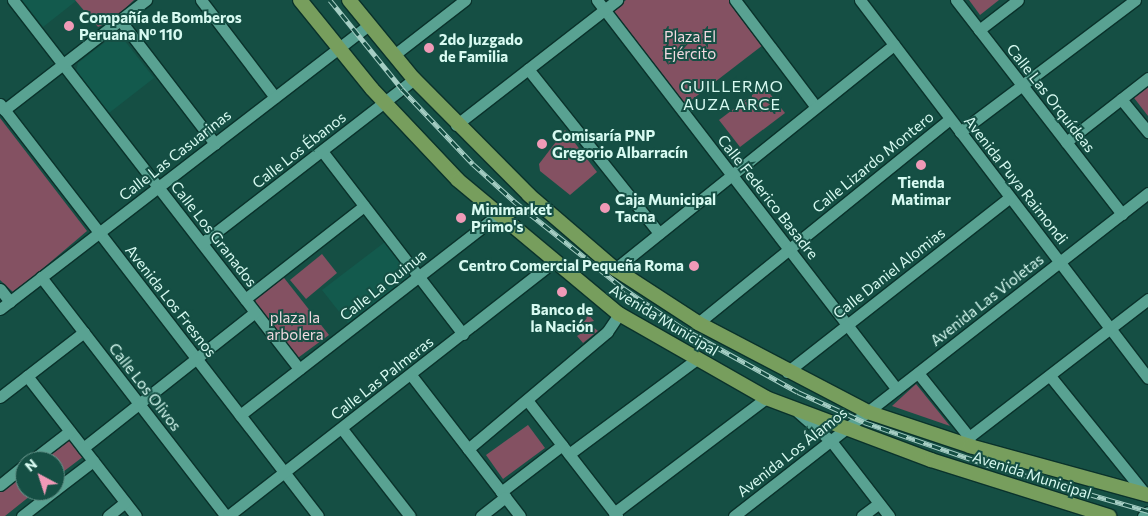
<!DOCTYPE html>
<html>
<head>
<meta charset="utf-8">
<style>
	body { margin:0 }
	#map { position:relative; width:1148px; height:516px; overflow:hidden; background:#154f44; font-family:Commissioner,sans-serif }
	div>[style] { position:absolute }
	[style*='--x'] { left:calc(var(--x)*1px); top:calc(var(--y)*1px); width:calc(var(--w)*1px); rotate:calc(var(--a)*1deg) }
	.built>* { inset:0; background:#135a4d }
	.green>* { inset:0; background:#845162 }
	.roads { filter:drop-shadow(1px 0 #0a322b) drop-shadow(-1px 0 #0a322b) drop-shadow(0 1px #0a322b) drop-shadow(0 -1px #0a322b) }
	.minor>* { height:11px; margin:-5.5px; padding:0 5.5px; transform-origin:5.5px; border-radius:5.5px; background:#59a292 }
	.major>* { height:14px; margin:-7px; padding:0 7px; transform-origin:7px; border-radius:7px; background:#779e5d }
	.rail>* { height:5px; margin-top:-2.5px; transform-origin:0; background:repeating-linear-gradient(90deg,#154f44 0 9px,#a5cec4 0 18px); box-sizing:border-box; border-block:1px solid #a5cec4 }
	.dots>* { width:14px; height:14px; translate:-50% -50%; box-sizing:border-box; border:2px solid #154f44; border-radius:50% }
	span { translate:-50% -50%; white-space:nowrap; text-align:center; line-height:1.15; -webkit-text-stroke:4px #154f44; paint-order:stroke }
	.poi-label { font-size:15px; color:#d7faf1; font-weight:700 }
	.left { translate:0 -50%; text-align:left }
	.right { translate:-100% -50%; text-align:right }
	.park-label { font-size:15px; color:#f1d9e0 }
	.street-label { font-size:15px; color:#d7faf1 }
	.neighbourhood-label { font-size:16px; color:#d7faf1; letter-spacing:1px }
	.north { position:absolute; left:15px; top:451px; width:50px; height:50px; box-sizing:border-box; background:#154f44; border:1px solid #639389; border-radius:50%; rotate:320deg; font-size:14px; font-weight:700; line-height:20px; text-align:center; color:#d7faf1 }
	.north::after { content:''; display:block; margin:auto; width:18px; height:22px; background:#f09ab7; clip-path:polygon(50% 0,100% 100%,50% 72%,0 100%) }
</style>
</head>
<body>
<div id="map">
	<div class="built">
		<div style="clip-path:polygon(22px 0,75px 0,76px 1px,43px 27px)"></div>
		<div style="clip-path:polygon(113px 36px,121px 36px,154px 78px,109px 113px,76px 71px,78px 63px)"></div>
		<div style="clip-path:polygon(385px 242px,411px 275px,348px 323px,322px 290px)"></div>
	</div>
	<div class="green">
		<div style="clip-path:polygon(75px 0,134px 0,113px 20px,98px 27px)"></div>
		<div style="clip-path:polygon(626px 0,729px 0,763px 45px,681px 108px,609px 13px)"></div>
		<div style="clip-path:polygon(969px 0,999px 0,980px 15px)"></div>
		<div style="clip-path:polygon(1148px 81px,1148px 116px,1131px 94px)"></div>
		<div style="clip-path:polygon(764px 86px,785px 113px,740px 147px,719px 120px)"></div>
		<div style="clip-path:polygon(0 118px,87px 231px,14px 293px,0 280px)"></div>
		<div style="clip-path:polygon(565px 130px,597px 172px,570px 195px,540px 171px,539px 164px)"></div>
		<div style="clip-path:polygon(322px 254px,337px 273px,306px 299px,290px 280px)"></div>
		<div style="clip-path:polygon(281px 274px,329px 335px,295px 360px,255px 307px,256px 294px)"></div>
		<div style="clip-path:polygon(589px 315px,594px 321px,585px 323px,574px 332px,571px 329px)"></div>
		<div style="clip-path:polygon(592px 326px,598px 331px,583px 343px,577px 336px)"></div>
		<div style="clip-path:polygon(916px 384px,950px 426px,892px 406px)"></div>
		<div style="clip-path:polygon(528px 425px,545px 448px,503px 479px,486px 455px)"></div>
		<div style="clip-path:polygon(66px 433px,84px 456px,55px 478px,55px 461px,34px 461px)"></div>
		<div style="clip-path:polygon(16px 479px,30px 496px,5px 516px,0 516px,0 492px)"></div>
	</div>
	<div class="roads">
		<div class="minor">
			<div style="--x:13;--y:0;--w:467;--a:52.2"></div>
			<div style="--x:201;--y:0;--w:122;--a:52.7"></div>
			<div style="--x:597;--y:0;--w:491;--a:52.4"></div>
			<div style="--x:735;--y:0;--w:134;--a:52.9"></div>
			<div style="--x:860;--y:0;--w:475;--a:52.7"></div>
			<div style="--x:956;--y:0;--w:271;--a:52.2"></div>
			<div style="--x:120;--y:20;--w:156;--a:52.5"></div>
			<div style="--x:979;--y:30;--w:49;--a:-37.6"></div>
			<div style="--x:394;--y:55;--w:90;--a:-37.8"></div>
			<div style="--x:528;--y:69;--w:210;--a:51.4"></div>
			<div style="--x:1121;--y:99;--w:43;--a:50.7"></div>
			<div style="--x:0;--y:104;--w:520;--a:52.34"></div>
			<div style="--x:4;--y:110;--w:180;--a:-37.8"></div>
			<div style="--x:456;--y:125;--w:204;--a:-37.8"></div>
			<div style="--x:960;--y:132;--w:219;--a:-37"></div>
			<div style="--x:1066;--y:142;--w:104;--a:-38"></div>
			<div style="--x:322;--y:151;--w:231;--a:52.4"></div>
			<div style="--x:202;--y:243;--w:268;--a:-37.7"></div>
			<div style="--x:615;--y:269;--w:358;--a:-38.8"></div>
			<div style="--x:41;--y:277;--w:302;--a:52.3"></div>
			<div style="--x:0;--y:289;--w:16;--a:52"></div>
			<div style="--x:245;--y:299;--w:151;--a:-38"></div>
			<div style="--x:0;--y:309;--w:466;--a:-37.6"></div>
			<div style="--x:698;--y:323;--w:324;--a:-39"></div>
			<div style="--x:787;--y:372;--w:283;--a:-38.1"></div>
			<div style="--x:918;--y:373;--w:82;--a:51.4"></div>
			<div style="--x:969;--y:437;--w:7;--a:82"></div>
			<div style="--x:411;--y:375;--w:178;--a:52.3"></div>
			<div style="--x:27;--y:376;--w:177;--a:52.1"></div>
			<div style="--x:1050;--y:376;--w:153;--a:51.1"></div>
			<div style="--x:0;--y:397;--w:106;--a:-37.7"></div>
			<div style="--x:527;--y:400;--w:147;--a:52.2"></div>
			<div style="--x:798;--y:412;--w:44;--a:41.3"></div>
			<div style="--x:831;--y:441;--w:95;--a:52.3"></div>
			<div style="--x:240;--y:415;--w:325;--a:-37.8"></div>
			<div style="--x:342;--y:429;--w:110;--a:52"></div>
			<div style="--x:969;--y:437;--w:226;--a:-37.6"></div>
			<div style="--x:83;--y:448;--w:219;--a:-38.3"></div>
			<div style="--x:468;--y:449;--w:182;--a:-40.1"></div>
			<div style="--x:607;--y:332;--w:22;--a:-56"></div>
			<div style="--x:569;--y:454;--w:159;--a:-36.6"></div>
			<div style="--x:31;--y:461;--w:49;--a:-37.6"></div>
			<div style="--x:0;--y:485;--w:32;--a:-39"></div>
			<div style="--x:55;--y:490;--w:48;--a:-37.3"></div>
			<div style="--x:501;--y:492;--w:77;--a:-37.6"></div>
			<div style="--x:614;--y:513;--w:191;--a:-37.1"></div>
			<div style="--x:22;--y:516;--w:41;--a:-38"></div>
			<div style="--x:108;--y:516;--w:22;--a:-39"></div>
			<div style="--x:228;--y:516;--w:412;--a:-38"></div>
			<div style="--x:481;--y:516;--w:31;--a:-38"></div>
			<div style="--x:734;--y:516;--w:525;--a:-37.96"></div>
			<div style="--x:862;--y:516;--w:21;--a:-37"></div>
			<div style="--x:1143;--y:516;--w:6;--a:-39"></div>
		</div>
		<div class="major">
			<div style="--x:300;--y:0;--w:114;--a:51"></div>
			<div style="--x:372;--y:89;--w:125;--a:46.6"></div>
			<div style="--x:458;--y:180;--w:209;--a:39.8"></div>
			<div style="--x:619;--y:314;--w:169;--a:29.7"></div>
			<div style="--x:766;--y:398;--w:176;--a:20.6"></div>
			<div style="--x:931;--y:460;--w:187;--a:17.5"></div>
			<div style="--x:349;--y:0;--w:102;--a:50.6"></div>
			<div style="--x:414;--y:79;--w:163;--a:45.2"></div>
			<div style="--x:529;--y:195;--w:113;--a:40.7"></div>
			<div style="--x:615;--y:269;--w:99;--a:33"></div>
			<div style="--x:698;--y:323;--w:192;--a:27.6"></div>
			<div style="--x:868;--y:412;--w:108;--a:18.4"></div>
			<div style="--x:970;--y:446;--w:185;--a:15.4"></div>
		</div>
	</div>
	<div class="rail">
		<div style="--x:330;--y:0;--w:114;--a:51"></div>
		<div style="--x:402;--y:89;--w:103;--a:46.6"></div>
		<div style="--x:473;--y:164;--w:57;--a:42.1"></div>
		<div style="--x:515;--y:202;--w:138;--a:38.5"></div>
		<div style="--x:623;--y:288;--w:71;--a:34.1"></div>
		<div style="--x:682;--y:328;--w:132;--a:28.9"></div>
		<div style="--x:798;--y:392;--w:72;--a:24.4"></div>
		<div style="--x:864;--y:422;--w:128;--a:19.1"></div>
		<div style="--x:985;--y:464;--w:170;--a:16.1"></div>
	</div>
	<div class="dots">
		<div style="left:69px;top:26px;background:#f09ab7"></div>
		<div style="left:429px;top:48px;background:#f09ab7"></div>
		<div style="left:542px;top:144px;background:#f09ab7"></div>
		<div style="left:921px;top:165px;background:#f09ab7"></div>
		<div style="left:605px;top:208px;background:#f09ab7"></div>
		<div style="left:461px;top:218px;background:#f09ab7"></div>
		<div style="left:694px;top:266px;background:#f09ab7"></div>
		<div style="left:562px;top:292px;background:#f09ab7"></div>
	</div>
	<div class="poi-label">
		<span class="left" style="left:79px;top:26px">Compañía de Bomberos<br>Peruana Nº 110</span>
		<span class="left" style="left:439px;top:48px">2do Juzgado<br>de Familia</span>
		<span class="left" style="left:552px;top:144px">Comisaría PNP<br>Gregorio Albarracín</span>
		<span style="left:921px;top:191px">Tienda<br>Matimar</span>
		<span class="left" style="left:615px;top:208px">Caja Municipal<br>Tacna</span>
		<span class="left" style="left:471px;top:218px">Minimarket<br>Primo's</span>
		<span class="right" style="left:684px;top:266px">Centro Comercial Pequeña Roma</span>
		<span style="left:562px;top:318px">Banco de<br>la Nación</span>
	</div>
	<div class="park-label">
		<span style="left:690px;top:45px">Plaza El<br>Ejército</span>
		<span style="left:295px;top:326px">plaza la<br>arbolera</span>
	</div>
	<div class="street-label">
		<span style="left:1051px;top:98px;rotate:52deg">Calle Las Orquídeas</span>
		<span style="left:299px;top:150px;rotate:-38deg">Calle Los Ébanos</span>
		<span style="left:175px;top:155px;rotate:-38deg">Calle Las Casuarinas</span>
		<span style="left:873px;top:162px;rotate:-39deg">Calle Lizardo Montero</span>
		<span style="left:1016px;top:180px;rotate:52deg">Avenida Puya Raimondi</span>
		<span style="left:768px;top:197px;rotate:52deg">Calle Federico Basadre</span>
		<span style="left:214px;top:234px;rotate:52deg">Calle Los Granados</span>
		<span style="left:889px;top:273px;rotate:-38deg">Calle Daniel Alomias</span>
		<span style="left:383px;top:285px;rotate:-38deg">Calle La Quinua</span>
		<span style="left:987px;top:300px;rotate:-38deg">Avenida Las Violetas</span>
		<span style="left:171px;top:301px;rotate:52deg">Avenida Los Fresnos</span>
		<span style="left:664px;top:320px;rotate:31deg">Avenida Municipal</span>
		<span style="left:382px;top:378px;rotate:-38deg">Calle Las Palmeras</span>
		<span style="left:145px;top:387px;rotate:52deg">Calle Los Olivos</span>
		<span style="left:792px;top:452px;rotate:-38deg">Avenida Los Álamos</span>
		<span style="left:1032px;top:475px;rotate:18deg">Avenida Municipal</span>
	</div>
	<div class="neighbourhood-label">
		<span style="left:732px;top:95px">GUILLERMO<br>AUZA ARCE</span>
	</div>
	<div class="north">N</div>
</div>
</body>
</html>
